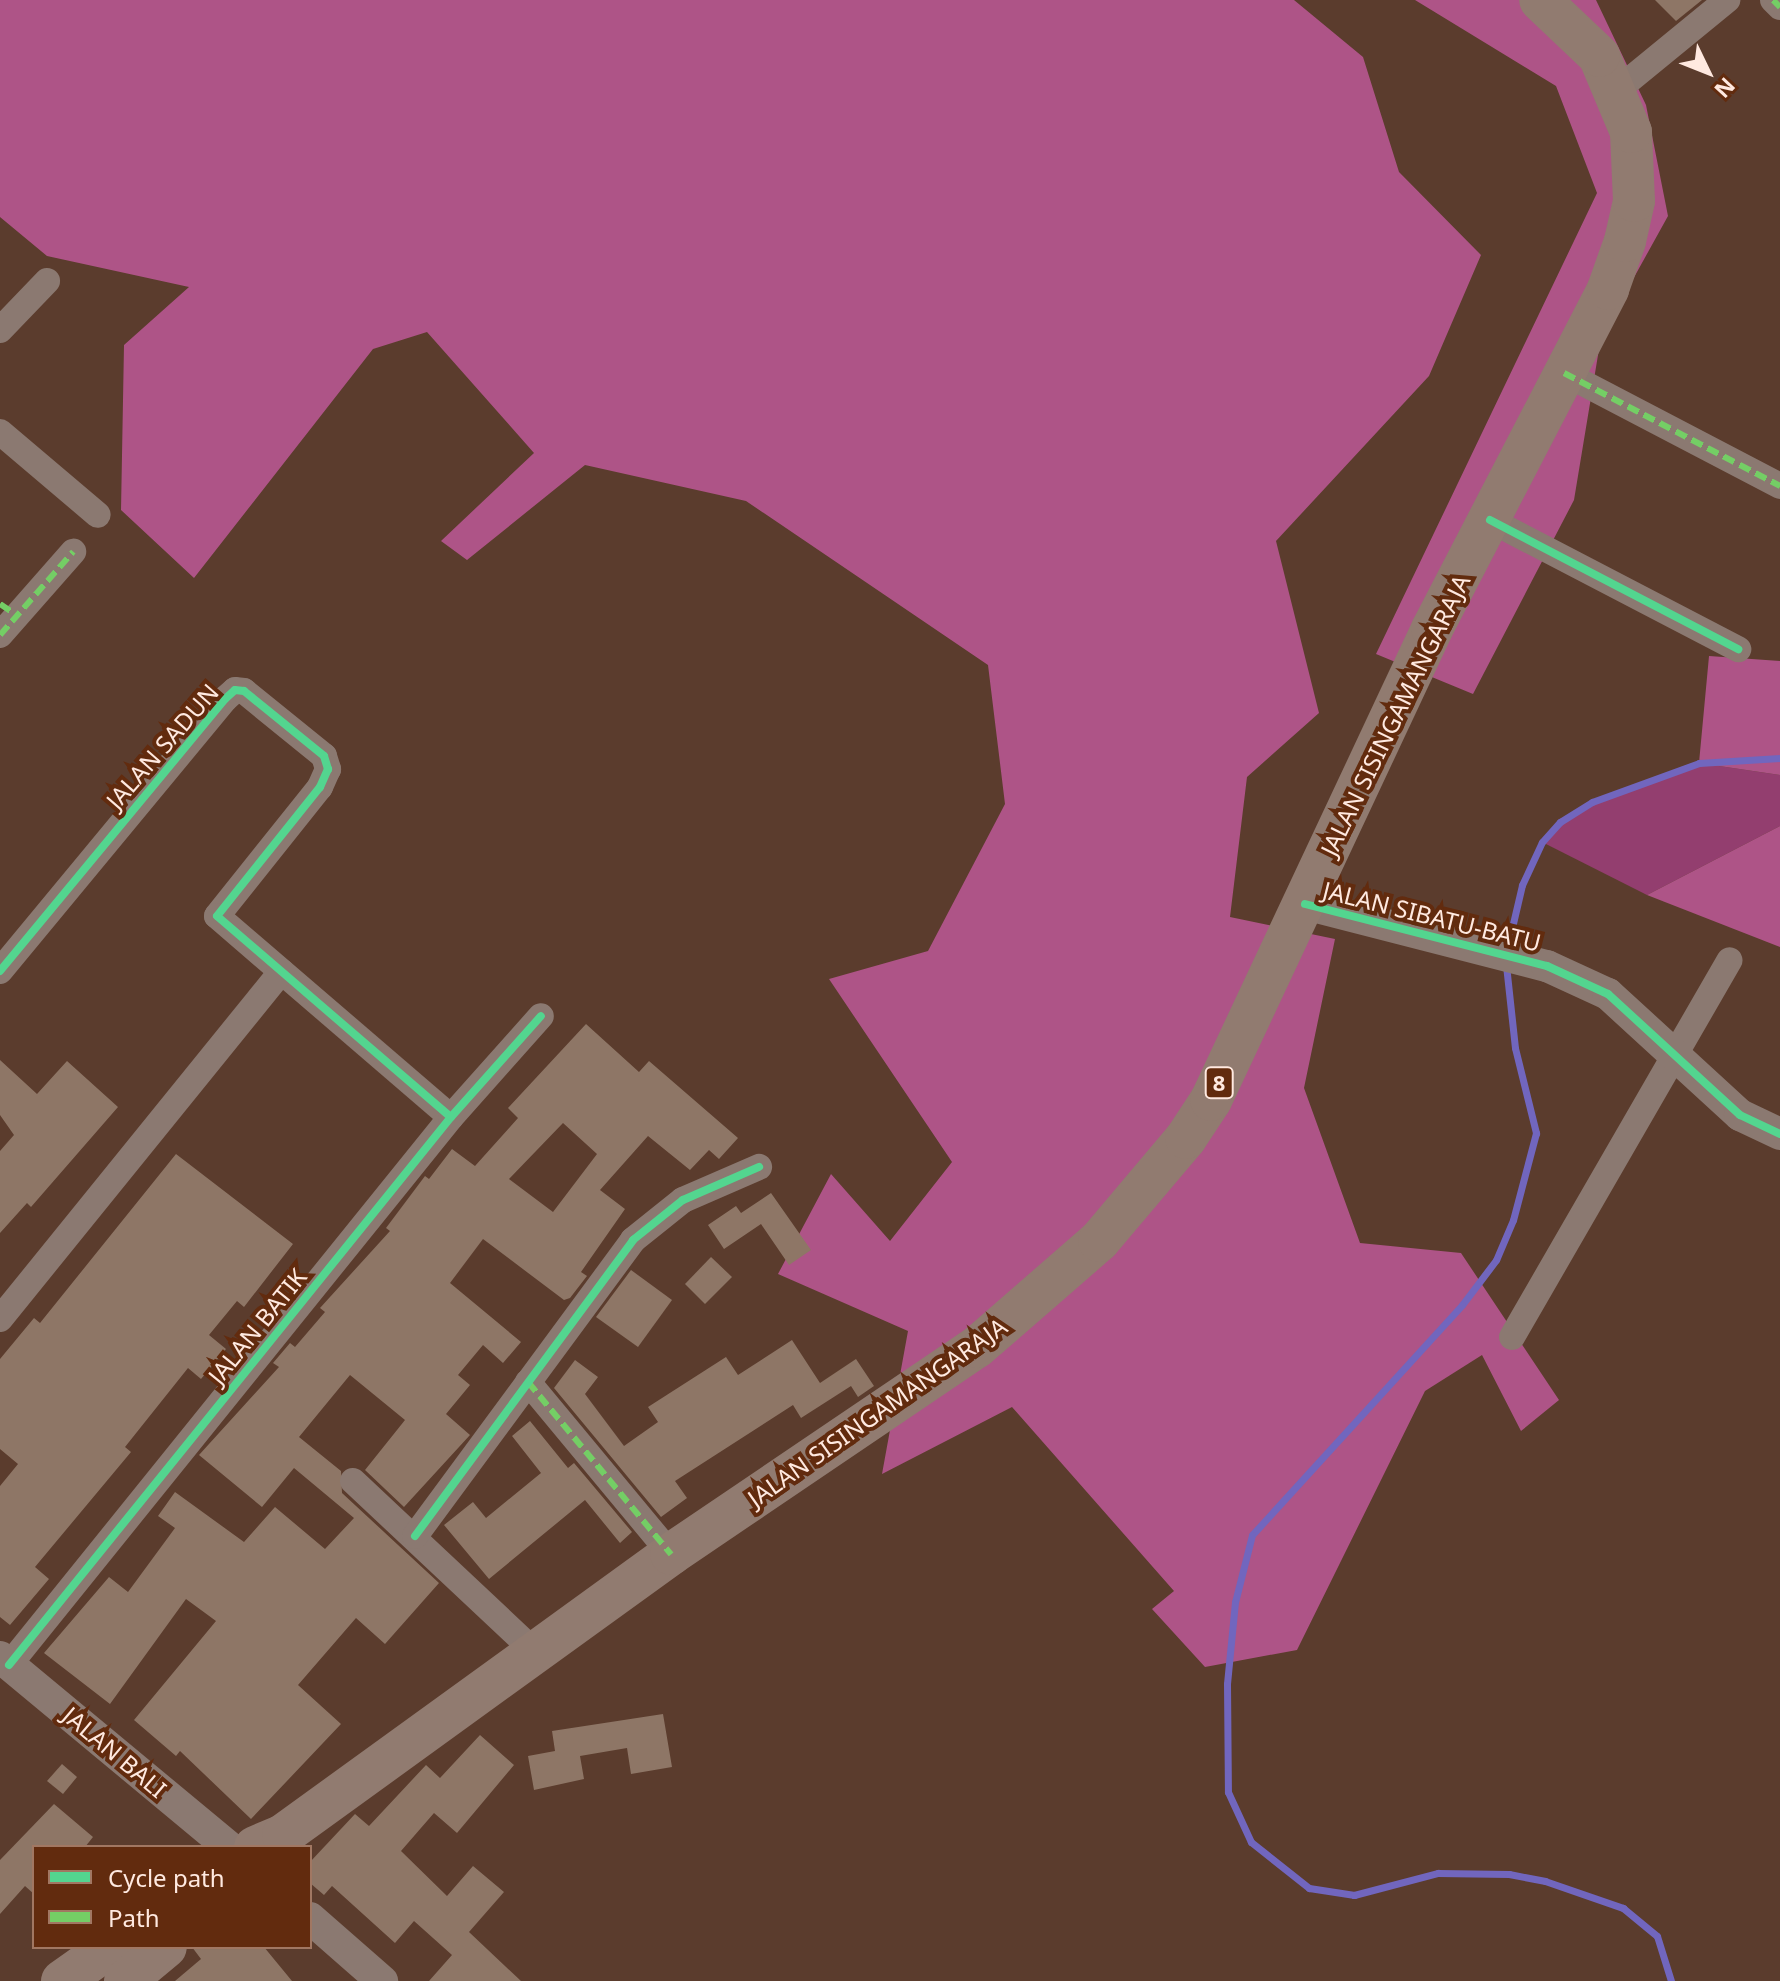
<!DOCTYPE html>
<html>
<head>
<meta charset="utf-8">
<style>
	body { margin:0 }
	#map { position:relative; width:1780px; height:1981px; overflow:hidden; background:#5b3c2d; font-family:"Noto Sans",sans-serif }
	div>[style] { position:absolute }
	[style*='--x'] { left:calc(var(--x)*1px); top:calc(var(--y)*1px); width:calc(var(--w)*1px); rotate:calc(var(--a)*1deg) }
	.green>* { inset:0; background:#933e6f }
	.forest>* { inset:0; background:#ae5487 }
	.stream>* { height:7px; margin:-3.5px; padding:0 3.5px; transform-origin:3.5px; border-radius:3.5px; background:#7166be }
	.building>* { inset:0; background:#8e7666 }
	.minor>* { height:26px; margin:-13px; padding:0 13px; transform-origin:13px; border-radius:13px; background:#8b7971 }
	.tertiary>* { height:32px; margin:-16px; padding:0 16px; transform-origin:16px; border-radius:16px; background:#8b7971 }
	.trunk>* { height:42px; margin:-21px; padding:0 21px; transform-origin:21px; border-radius:21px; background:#917b70 }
	.quiet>* { height:6px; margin-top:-3px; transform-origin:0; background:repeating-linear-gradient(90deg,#74ce65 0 12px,transparent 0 18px) }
	.cycleway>* { height:8px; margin:-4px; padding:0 4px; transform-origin:4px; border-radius:4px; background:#53d58f }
	span { translate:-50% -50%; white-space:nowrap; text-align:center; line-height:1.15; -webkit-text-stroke:8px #622b0e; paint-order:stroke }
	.shield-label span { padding:2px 6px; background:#622b0e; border:2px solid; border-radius:6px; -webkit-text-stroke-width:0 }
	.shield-label { font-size:22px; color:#ffe9e0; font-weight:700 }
	.street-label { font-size:24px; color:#ffe9e0 }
	.legend { position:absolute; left:32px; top:1845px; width:280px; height:104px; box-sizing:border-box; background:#622b0e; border:2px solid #a17762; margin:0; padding:10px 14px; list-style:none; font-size:24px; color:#ffe9e0 }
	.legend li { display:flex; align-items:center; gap:16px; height:40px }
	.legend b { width:40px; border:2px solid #a17762 }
	.north { position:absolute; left:1668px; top:32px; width:80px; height:80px; -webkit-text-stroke:6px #622b0e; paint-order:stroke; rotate:133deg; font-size:22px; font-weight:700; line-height:32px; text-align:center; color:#ffe9e0 }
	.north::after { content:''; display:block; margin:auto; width:28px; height:36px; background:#ffe9e0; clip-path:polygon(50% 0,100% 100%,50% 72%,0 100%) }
</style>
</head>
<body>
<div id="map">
	<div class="green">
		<div style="clip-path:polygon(1699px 763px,1780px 775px,1780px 826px,1647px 895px,1542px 842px,1560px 822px,1592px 802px)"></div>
	</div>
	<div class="forest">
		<div style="clip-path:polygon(0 0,1294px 0,1363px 57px,1399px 172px,1481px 255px,1429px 376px,1276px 541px,1319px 713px,1247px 777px,1230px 917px,1335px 939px,1304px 1088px,1360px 1243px,1461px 1253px,1559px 1400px,1521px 1431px,1482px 1355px,1425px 1391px,1297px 1650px,1205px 1667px,1152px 1609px,1174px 1591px,1012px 1407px,882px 1474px,908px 1331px,778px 1274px,831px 1174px,890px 1241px,952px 1162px,829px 979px,928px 951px,1005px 804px,988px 665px,746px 501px,585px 465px,467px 560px,441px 541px,534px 453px,427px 332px,373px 349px,194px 578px,121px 510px,124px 345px,189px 287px,47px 256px,0 217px)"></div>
		<div style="clip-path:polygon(1415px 0,1596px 0,1646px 105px,1668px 216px,1601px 337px,1574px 500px,1473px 694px,1376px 654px,1597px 193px,1556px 86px)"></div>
		<div style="clip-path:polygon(1709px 656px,1780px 661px,1780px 775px,1699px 763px)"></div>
		<div style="clip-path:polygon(1780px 826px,1780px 947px,1647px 895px)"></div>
	</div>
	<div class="stream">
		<div style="--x:1507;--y:949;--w:66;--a:-76.8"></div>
		<div style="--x:1522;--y:885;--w:47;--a:-65.1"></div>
		<div style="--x:1542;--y:842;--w:27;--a:-48"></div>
		<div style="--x:1560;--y:822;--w:38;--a:-32"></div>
		<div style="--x:1592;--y:802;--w:114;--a:-20"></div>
		<div style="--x:1699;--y:763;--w:81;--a:-3.5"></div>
		<div style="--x:1506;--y:965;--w:83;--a:83.8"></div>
		<div style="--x:1515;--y:1048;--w:88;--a:76.1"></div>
		<div style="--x:1536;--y:1133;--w:90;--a:104.8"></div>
		<div style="--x:1513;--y:1220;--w:43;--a:113"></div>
		<div style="--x:1496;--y:1260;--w:56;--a:127.1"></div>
		<div style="--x:1462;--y:1305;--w:311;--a:132.4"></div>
		<div style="--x:1252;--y:1535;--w:69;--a:104.2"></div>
		<div style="--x:1235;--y:1602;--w:82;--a:95.6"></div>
		<div style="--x:1227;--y:1684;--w:108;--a:89.5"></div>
		<div style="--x:1228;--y:1792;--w:55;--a:65.3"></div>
		<div style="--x:1251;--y:1842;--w:74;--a:38.4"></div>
		<div style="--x:1309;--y:1888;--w:46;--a:8.8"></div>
		<div style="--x:1354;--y:1895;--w:87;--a:-14.7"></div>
		<div style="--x:1438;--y:1873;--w:71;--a:0.8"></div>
		<div style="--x:1509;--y:1874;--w:37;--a:11"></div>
		<div style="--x:1545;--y:1881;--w:83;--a:19.1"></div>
		<div style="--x:1623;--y:1908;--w:44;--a:39.5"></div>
		<div style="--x:1657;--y:1936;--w:47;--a:72.7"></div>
	</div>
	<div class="building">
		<div style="clip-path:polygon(1655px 0,1702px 0,1676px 21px)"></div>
		<div style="clip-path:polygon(evenodd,586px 1024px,639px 1072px,649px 1061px,738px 1138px,719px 1159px,709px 1150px,690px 1170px,648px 1136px,600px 1190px,625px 1209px,581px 1272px,587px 1276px,570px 1298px,564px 1300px,483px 1239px,450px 1283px,521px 1342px,503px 1363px,483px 1345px,458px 1375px,470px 1385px,446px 1414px,470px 1435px,404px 1507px,365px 1470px,405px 1420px,350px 1375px,299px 1437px,341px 1471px,342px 1493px,439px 1583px,385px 1644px,356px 1618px,298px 1685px,341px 1724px,251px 1819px,180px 1751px,176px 1756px,134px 1720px,216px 1621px,186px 1599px,110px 1704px,44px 1653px,109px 1577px,128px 1592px,175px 1528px,158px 1516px,175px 1492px,244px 1542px,275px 1507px,325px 1549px,354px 1518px,294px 1468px,262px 1507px,199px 1455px,279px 1367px,273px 1363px,290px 1343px,295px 1347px,325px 1312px,320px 1308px,390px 1231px,386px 1228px,425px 1176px,429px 1179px,452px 1149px,475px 1166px,518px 1118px,508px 1108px,586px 1024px,563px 1123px,597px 1154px,553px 1212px,509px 1179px,563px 1123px)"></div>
		<div style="clip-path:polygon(0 1060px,37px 1094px,67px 1061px,118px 1107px,31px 1207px,27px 1203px,0 1233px,0 1151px,14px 1135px,0 1115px)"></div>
		<div style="clip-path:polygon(176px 1154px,293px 1244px,244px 1307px,237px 1301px,209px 1335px,226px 1349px,201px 1379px,188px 1368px,125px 1447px,131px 1452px,35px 1567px,49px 1579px,10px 1625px,0 1617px,0 1486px,18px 1464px,0 1449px,0 1359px,34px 1318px,40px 1323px)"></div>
		<div style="clip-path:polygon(771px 1193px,811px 1250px,789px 1265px,761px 1224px,724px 1249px,708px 1225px,736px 1206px,741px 1213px)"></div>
		<div style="clip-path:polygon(711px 1257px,732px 1277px,705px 1304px,685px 1284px)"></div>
		<div style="clip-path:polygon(631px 1270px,672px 1300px,638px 1347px,596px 1317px)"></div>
		<div style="clip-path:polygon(792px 1340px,820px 1383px,856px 1359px,874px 1386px,858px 1397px,851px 1386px,801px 1418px,793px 1405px,675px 1481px,687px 1498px,661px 1517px,554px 1388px,575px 1360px,598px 1377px,585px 1394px,624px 1446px,658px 1422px,648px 1407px,726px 1357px,738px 1375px)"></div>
		<div style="clip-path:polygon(530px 1421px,568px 1468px,574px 1463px,632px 1532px,620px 1543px,585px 1500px,489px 1579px,444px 1525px,473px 1502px,486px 1518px,541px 1473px,512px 1436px)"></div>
		<div style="clip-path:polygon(663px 1714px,672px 1767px,631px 1774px,627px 1748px,580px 1756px,584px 1779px,534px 1790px,528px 1756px,555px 1751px,552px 1731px)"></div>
		<div style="clip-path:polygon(480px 1735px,514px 1765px,457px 1833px,434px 1813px,401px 1851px,447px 1896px,473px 1866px,504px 1892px,469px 1932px,521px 1981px,429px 1981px,452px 1955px,414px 1921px,395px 1943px,332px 1886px,324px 1895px,310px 1883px,310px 1862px,355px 1814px,369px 1826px,426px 1765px,440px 1778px)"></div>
		<div style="clip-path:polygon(62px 1764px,77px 1777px,63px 1794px,47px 1781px)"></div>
		<div style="clip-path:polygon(54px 1804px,93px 1837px,85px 1847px,34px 1847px,34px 1894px,25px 1886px,0 1914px,0 1860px)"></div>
		<div style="clip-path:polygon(192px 1947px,264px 1947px,292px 1981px,175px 1981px,201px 1959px)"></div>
	</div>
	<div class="minor">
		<div style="--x:1773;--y:0;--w:10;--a:45"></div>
		<div style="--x:1616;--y:91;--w:144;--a:-39.3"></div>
		<div style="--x:0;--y:330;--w:68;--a:-46.2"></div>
		<div style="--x:1564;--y:373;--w:244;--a:27.6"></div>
		<div style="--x:0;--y:432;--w:128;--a:40.3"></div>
		<div style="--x:1490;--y:520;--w:280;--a:27.5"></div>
		<div style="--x:0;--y:635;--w:111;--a:-48.7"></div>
		<div style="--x:0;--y:971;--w:353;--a:-50.4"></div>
		<div style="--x:225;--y:699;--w:13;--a:-42"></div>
		<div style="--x:235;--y:690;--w:9;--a:6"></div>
		<div style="--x:244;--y:691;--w:103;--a:39.1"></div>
		<div style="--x:324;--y:756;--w:14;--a:73"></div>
		<div style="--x:328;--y:769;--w:20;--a:114"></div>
		<div style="--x:320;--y:787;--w:165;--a:128.6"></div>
		<div style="--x:217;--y:916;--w:308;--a:40.7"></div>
		<div style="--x:0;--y:1319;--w:447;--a:-51"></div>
		<div style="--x:1512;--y:1337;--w:435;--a:-60"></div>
		<div style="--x:528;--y:1382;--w:224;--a:50.3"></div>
		<div style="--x:353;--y:1481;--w:254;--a:43.2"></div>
		<div style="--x:415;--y:1536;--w:368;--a:-53.6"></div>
		<div style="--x:633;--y:1240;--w:64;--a:-38.7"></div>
		<div style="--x:683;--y:1200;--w:83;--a:-23.5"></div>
		<div style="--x:9;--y:1665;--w:704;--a:-51.11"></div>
		<div style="--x:451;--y:1117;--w:135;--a:-48.3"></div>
	</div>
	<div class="tertiary">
		<div style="--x:1305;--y:904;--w:250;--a:14.4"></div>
		<div style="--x:1547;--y:966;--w:67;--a:24.7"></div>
		<div style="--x:1608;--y:994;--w:179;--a:42.5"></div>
		<div style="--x:1740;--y:1115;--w:44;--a:25.4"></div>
		<div style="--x:0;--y:1657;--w:298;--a:39.7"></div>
		<div style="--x:310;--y:1918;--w:96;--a:41.2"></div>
	</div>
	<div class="trunk">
		<div style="--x:255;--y:1847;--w:30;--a:-23"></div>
		<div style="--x:283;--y:1835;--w:479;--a:-35.9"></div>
		<div style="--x:671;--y:1554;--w:369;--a:-34.1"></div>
		<div style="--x:977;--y:1347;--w:162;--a:-41"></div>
		<div style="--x:1099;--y:1241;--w:135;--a:-49.8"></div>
		<div style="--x:1186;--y:1138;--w:45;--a:-56.7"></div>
		<div style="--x:1211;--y:1100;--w:520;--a:-64.86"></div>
		<div style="--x:1432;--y:629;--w:383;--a:-62.6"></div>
		<div style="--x:1608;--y:289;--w:51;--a:-70.5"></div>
		<div style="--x:1625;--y:241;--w:41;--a:-77.3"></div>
		<div style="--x:1634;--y:201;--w:69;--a:-92.5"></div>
		<div style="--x:1631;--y:132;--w:82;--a:-112.8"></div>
		<div style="--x:1599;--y:56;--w:81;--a:-136.5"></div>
		<div style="--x:62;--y:1981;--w:59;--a:-35.3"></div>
		<div style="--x:125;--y:1981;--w:53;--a:-39.7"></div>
	</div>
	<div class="quiet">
		<div style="--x:1773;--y:0;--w:10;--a:45"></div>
		<div style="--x:1564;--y:373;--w:244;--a:27.6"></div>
		<div style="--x:0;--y:604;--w:22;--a:34"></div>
		<div style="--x:0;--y:635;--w:111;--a:-48.7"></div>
		<div style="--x:528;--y:1382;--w:224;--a:50.3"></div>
	</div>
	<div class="cycleway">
		<div style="--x:1490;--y:520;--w:280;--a:27.5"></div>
		<div style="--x:1305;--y:904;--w:250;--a:14.4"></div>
		<div style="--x:1547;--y:966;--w:67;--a:24.7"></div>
		<div style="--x:1608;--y:994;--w:179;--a:42.5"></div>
		<div style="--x:1740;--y:1115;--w:44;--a:25.4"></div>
		<div style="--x:0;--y:971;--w:353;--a:-50.4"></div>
		<div style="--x:225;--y:699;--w:13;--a:-42"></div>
		<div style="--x:235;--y:690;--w:9;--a:6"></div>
		<div style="--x:244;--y:691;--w:103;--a:39.1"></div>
		<div style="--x:324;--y:756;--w:14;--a:73"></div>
		<div style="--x:328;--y:769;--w:20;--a:114"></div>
		<div style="--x:320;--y:787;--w:165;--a:128.6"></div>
		<div style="--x:217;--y:916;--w:308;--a:40.7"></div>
		<div style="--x:415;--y:1536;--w:368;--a:-53.6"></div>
		<div style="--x:633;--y:1240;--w:64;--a:-38.7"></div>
		<div style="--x:683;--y:1200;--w:83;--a:-23.5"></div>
		<div style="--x:9;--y:1665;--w:704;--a:-51.11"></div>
		<div style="--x:451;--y:1117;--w:135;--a:-48.3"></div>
	</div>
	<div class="shield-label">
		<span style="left:1219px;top:1083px">8</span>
	</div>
	<div class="street-label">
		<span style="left:1395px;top:715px;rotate:-64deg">JALAN SISINGAMANGARAJA</span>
		<span style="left:162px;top:746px;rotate:-49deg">JALAN SADUN</span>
		<span style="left:1432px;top:916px;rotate:14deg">JALAN SIBATU-BATU</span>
		<span style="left:257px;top:1326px;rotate:-51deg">JALAN BATIK</span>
		<span style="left:877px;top:1412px;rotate:-35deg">JALAN SISINGAMANGARAJA</span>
		<span style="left:115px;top:1752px;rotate:40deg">JALAN BALI</span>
	</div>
	<ul class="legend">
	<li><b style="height:10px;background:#53d58f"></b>Cycle path</li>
	<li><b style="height:10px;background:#74ce65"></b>Path</li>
	</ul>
	<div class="north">N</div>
</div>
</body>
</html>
